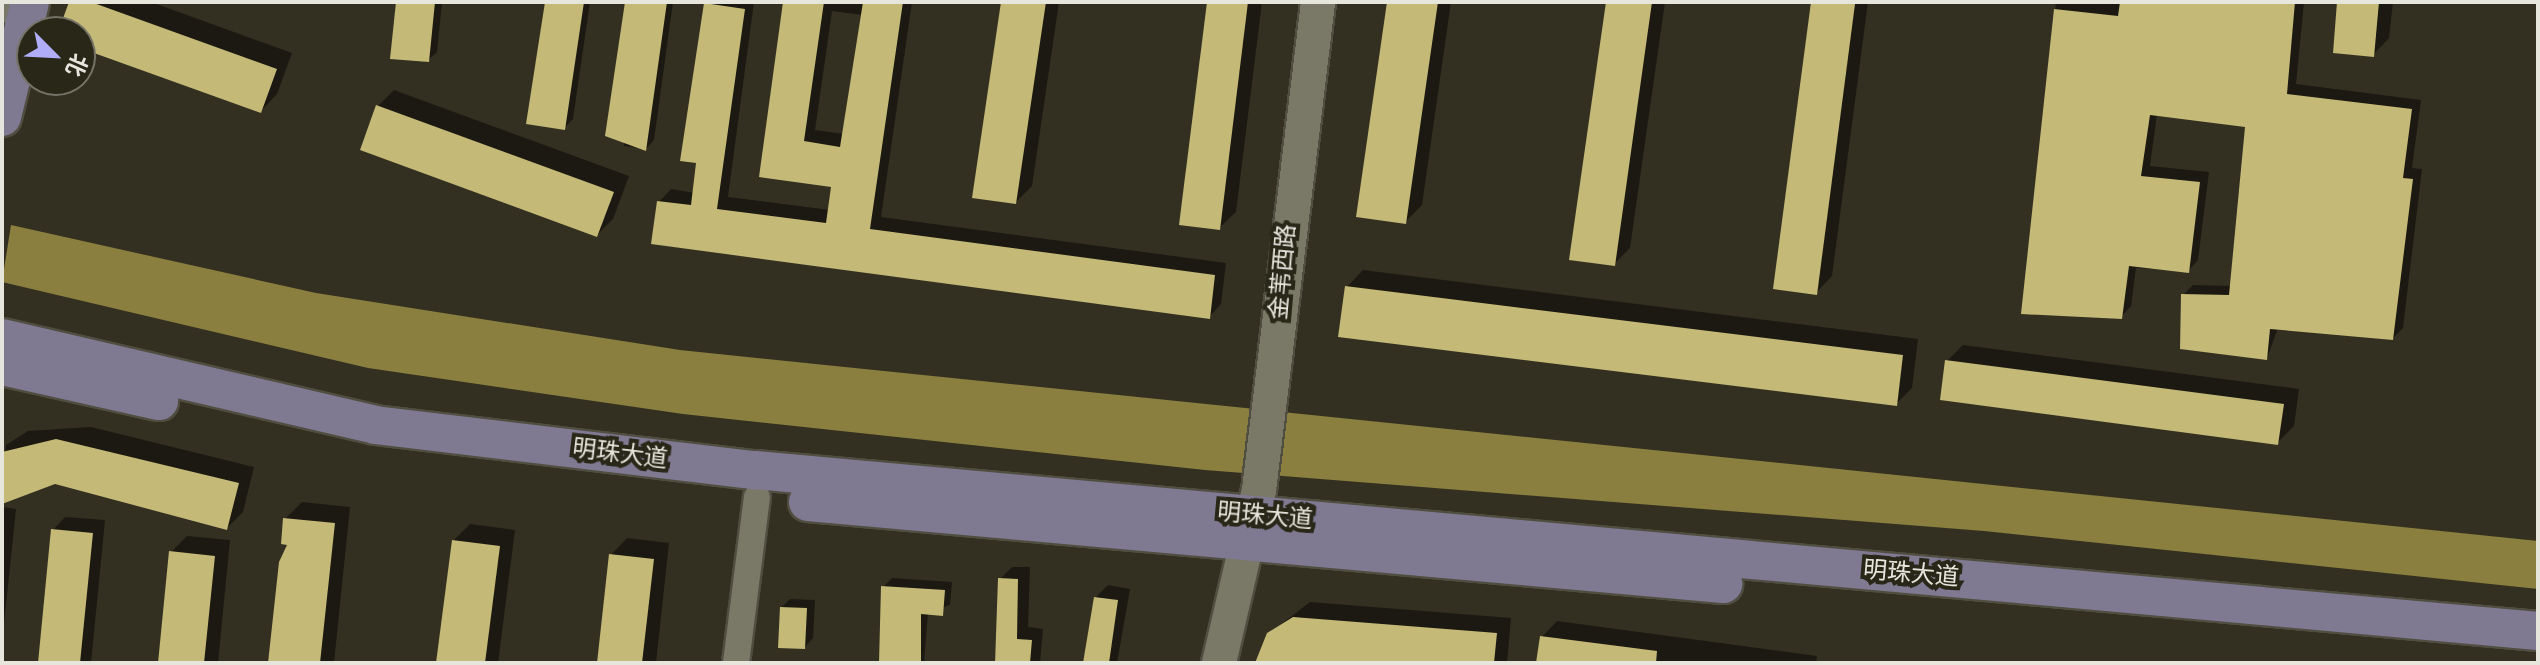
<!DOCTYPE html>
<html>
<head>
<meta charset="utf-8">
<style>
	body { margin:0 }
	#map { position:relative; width:2540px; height:665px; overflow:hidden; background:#333021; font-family:"Work Sans","Noto Sans SC",sans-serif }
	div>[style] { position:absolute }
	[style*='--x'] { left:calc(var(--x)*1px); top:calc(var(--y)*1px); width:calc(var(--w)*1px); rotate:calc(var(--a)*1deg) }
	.water>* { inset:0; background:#8a7f3f }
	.shadow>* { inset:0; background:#0007 }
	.building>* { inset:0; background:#c4b977 }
	.roads { filter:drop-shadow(2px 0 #504e41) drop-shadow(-2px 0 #504e41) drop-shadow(0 2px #504e41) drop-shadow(0 -2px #504e41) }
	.minor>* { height:26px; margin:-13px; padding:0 13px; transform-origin:13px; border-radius:13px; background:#7a7867 }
	.tertiary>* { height:34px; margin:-17px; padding:0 17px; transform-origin:17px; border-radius:17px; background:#7a7867 }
	.secondary>* { height:38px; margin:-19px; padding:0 19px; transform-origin:19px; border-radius:19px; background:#7f7a92 }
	span { translate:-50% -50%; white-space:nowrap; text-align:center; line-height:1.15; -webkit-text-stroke:8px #292718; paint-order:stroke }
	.street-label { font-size:24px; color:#e7e6dd }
	.frame { position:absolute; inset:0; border:4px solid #e7e6dd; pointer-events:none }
	.north { position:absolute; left:16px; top:16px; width:80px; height:80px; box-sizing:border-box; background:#292718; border:2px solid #757367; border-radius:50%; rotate:114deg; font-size:22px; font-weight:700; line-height:32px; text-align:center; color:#e7e6dd }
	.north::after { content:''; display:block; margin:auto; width:28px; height:36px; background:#b0aefa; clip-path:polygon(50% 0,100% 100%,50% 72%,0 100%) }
</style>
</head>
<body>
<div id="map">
	<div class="water">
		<div style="clip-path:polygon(11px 225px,316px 293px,680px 350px,2538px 541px,2538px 589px,1984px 531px,1205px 470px,683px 414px,368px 368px,2px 282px)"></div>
	</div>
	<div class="shadow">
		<div style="clip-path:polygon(71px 2px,151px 2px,292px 53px,277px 94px,261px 111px,80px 45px,80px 32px,60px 32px)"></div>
		<div style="clip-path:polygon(398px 2px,442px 2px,437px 52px,428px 60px)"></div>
		<div style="clip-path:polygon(547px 2px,590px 2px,573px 119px,564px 128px)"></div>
		<div style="clip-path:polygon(628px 2px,673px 2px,654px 140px,646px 149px,624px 146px)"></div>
		<div style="clip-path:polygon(evenodd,705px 2px,754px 2px,728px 197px,830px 210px,834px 185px,761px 175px,784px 2px,912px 2px,881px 217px,1226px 263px,1221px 304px,1209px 317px,659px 202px,671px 189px,695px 193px,699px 161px,682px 159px,705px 2px,832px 11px,863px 15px,844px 134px,815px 130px,832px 11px)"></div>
		<div style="clip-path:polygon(1003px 2px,1059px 2px,1032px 186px,1016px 202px)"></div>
		<div style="clip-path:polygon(1209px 2px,1262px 2px,1236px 212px,1219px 228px)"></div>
		<div style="clip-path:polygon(1389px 2px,1451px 2px,1422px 205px,1405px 222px)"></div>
		<div style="clip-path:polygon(1608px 2px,1665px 2px,1630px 248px,1614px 264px)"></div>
		<div style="clip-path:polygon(1813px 2px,1868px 2px,1832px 276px,1816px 293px,1775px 287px)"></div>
		<div style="clip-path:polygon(2056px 2px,2304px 2px,2296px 84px,2421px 100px,2412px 168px,2422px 169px,2403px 328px,2393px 338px,2278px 328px,2267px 358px,2183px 295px,2193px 285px,2231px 286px,2247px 125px,2157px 114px,2150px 166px,2209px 172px,2198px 260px,2188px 271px,2136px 268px,2131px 306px,2121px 317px,2023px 312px)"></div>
		<div style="clip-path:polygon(2339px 2px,2393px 2px,2389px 38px,2373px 55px)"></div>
		<div style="clip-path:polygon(394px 90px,629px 176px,613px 219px,597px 235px,378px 106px)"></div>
		<div style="clip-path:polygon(1363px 270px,1918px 339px,1912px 388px,1896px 404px,1347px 287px)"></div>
		<div style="clip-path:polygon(1963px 345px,2299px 389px,2294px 426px,2277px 443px,1947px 361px)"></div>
		<div style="clip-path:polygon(91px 427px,254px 467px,243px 512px,227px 528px,55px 482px,2px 502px,6px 445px,28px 431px)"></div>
		<div style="clip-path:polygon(302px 502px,350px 507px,334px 663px,270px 663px,290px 544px,285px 519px)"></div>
		<div style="clip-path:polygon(2px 507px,16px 509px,2px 643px)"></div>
		<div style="clip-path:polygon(65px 517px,105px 520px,91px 663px,40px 663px,53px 530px)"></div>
		<div style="clip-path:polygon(470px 524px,515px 530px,498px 663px,438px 663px,453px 541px)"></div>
		<div style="clip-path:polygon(187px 536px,230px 540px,218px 663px,160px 663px,171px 552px)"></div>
		<div style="clip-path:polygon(627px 538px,669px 543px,656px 663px,599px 663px,611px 555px)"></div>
		<div style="clip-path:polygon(1012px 567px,1030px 567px,1028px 627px,1043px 629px,1040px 663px,995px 663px,1000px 579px)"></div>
		<div style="clip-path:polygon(892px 578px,952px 582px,950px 605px,928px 613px,924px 663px,886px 663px,883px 587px)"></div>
		<div style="clip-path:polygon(1108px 585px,1130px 589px,1117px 663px,1085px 663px,1095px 598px)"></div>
		<div style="clip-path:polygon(790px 599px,815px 600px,813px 638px,805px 647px,781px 608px)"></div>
		<div style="clip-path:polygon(1310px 602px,1511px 618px,1507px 663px,1258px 663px,1280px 625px)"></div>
		<div style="clip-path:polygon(1557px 621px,1817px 656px,1816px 663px,1538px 663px,1542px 637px)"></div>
	</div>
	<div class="building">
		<div style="clip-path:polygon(69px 2px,91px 2px,277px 69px,261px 113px,80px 48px,80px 32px,58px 32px)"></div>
		<div style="clip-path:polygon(396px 2px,435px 2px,429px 62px,390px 59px)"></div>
		<div style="clip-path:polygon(545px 2px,584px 2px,565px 130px,526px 124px)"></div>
		<div style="clip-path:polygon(625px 2px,667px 2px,646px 151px,605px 136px)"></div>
		<div style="clip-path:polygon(783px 2px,824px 2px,804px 141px,840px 147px,863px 2px,903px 2px,870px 229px,1215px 275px,1210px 319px,651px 244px,657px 201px,691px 205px,696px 163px,680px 161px,704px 3px,745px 9px,717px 209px,826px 223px,831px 187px,759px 177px)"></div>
		<div style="clip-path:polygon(1001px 2px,1046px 2px,1016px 204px,972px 198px)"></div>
		<div style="clip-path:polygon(1207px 2px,1248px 2px,1220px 230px,1179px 225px)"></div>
		<div style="clip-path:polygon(1387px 2px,1438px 2px,1406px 224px,1356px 217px)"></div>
		<div style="clip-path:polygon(1606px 2px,1652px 2px,1615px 266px,1569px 260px)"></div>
		<div style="clip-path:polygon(1811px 2px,1855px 4px,1817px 295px,1773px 289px)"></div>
		<div style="clip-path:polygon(2120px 2px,2295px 2px,2287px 94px,2412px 109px,2403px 178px,2413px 179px,2393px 340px,2270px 329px,2267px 360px,2180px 349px,2181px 294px,2229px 295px,2245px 127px,2150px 115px,2141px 176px,2200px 182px,2189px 273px,2129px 266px,2122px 319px,2021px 314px,2054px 9px,2118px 16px)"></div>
		<div style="clip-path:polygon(2337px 2px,2379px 2px,2374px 57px,2333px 53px)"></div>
		<div style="clip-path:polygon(376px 105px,614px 192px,597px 237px,360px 150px)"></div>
		<div style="clip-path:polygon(1345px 286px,1903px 355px,1897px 406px,1338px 337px)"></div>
		<div style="clip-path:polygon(1945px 360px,2284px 404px,2278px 445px,1940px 400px)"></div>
		<div style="clip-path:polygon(56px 439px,239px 483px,227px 530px,55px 484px,2px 504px,2px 452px)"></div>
		<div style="clip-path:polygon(283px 518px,335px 523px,320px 663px,268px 663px,279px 562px,287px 545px,281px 544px)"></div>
		<div style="clip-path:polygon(51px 529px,93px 533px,80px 663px,38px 663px)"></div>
		<div style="clip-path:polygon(452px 540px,500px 546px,485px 663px,436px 663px)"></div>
		<div style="clip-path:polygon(169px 551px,215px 556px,204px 663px,158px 663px)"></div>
		<div style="clip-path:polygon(609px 554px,654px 559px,642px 663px,597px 663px)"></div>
		<div style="clip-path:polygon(998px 578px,1018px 579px,1017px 639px,1032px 640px,1030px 663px,995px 663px)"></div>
		<div style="clip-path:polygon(881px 586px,945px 590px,943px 616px,921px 614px,921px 663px,879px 663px)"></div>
		<div style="clip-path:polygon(1094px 597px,1118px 600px,1109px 663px,1083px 663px)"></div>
		<div style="clip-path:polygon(780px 607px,807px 608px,805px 649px,778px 648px)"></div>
		<div style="clip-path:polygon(1293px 617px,1497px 633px,1494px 663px,1255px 663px,1267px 633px)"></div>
		<div style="clip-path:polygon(1540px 636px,1657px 651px,1656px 663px,1536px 663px)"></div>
	</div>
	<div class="roads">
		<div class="minor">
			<div style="--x:736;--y:663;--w:167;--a:-82.8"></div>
		</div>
		<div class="tertiary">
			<div style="--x:2;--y:2;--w:27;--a:27"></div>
			<div style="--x:1219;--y:663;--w:178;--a:-77"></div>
			<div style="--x:1259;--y:490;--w:492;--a:-83.1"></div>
		</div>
		<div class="secondary">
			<div style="--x:2;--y:117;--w:118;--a:-76.3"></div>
			<div style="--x:2;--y:338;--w:383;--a:13.1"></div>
			<div style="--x:375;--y:425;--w:383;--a:6.8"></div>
			<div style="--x:755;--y:470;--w:1790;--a:5.16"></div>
			<div style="--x:2;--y:366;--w:161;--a:12.6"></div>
			<div style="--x:808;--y:502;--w:919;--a:5.12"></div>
		</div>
	</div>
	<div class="street-label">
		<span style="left:1283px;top:272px;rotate:-85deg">金苇西路</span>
		<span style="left:620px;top:454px;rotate:7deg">明珠大道</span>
		<span style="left:1265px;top:516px;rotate:5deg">明珠大道</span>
		<span style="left:1911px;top:574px;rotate:5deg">明珠大道</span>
	</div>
	<div class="frame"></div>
	<div class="north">北</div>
</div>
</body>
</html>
